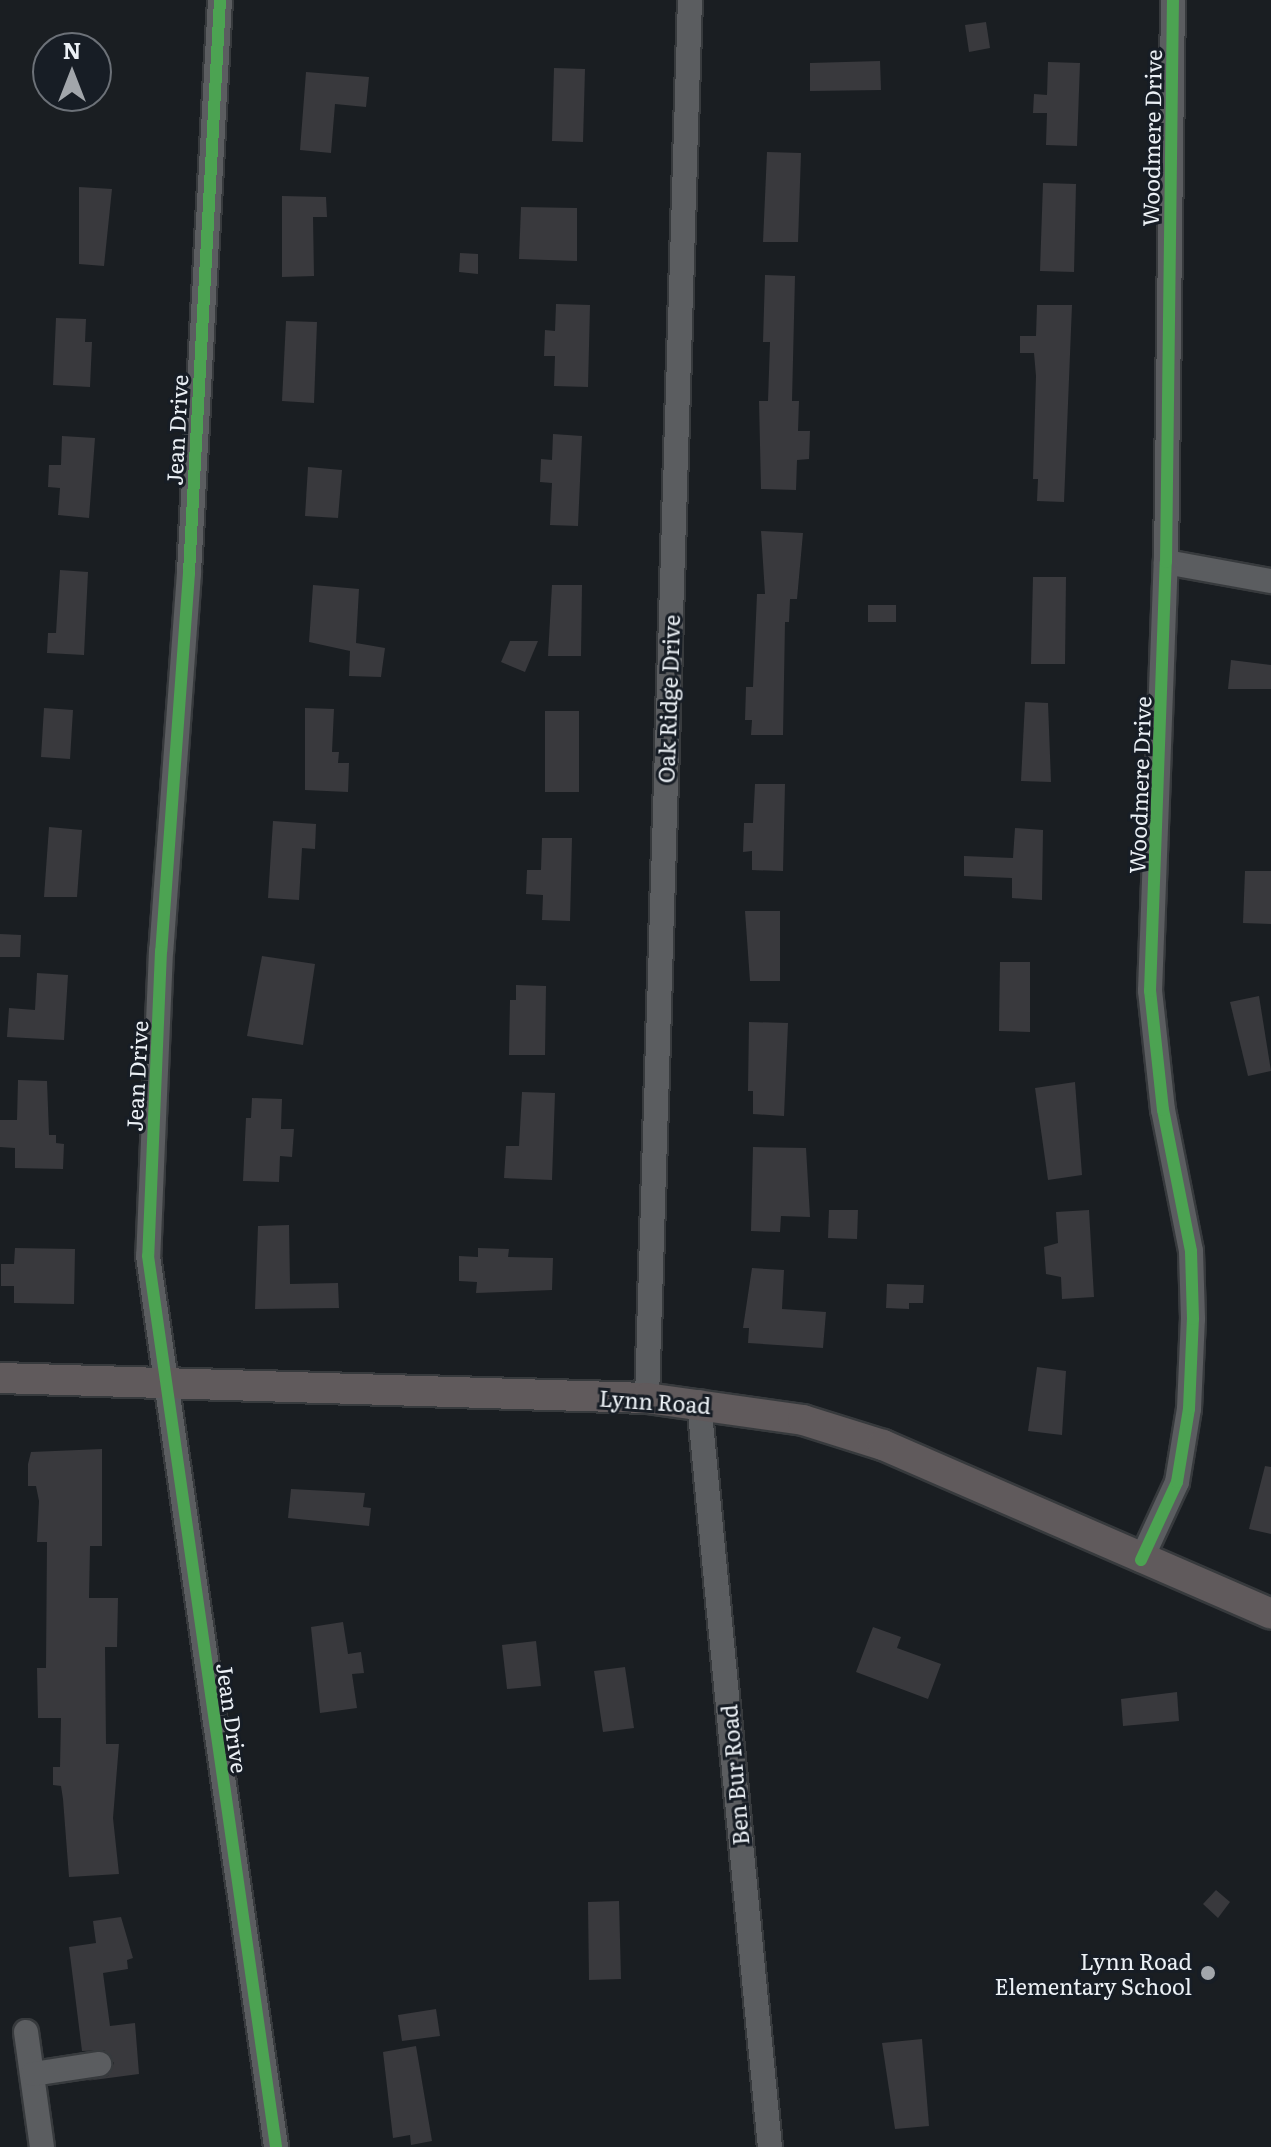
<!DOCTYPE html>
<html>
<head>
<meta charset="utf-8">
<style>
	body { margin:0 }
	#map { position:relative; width:1271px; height:2147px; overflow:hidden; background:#1a1e22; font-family:Literata,serif }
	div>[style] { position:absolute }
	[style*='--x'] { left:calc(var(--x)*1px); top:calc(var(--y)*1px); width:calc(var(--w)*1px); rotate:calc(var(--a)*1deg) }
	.building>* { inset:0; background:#39393d }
	.roads { filter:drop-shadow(2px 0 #373a3d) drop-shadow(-2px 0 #373a3d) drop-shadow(0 2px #373a3d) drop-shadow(0 -2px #373a3d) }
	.minor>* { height:24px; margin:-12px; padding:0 12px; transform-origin:12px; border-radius:12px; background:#5b5d60 }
	.major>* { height:30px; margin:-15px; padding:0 15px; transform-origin:15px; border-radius:15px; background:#605a5c }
	.cycleway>* { height:12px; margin:-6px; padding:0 6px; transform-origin:6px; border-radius:6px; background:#4ca352 }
	.dots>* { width:22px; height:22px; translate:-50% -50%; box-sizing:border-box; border:4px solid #171d25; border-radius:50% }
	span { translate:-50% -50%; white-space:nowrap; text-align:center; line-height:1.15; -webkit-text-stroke:6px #171d25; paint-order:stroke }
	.street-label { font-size:22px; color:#ebf0f5 }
	.poi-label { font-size:22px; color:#ebf0f5 }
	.right { translate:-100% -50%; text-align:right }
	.north { position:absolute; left:32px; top:32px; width:80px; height:80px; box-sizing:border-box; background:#171d25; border:2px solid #6c7178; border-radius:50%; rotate:0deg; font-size:22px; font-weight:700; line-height:32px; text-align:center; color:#ebf0f5 }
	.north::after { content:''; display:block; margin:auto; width:28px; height:36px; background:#a2a6ab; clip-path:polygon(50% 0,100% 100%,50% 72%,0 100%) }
</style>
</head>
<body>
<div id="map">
	<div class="building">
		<div style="clip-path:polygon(986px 22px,990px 48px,969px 52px,965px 25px)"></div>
		<div style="clip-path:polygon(880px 61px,881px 90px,810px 91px,810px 63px)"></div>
		<div style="clip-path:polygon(1048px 62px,1080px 63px,1077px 146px,1046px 145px,1047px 113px,1033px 113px,1034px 94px,1047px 95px)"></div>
		<div style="clip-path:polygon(554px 68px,585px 69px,583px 142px,552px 141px)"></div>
		<div style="clip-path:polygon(306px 72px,369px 77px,366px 107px,335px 104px,331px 153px,300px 150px)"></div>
		<div style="clip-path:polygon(767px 152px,801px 153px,798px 242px,763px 242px)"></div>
		<div style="clip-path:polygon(1043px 183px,1076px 184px,1074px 272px,1040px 271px)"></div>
		<div style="clip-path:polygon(79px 187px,112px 189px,104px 266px,79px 264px)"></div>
		<div style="clip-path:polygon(282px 196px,326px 197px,327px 217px,313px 217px,314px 276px,282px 277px)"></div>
		<div style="clip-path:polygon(521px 207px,577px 208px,577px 261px,519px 259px)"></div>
		<div style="clip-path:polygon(460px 253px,478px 254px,478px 274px,459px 272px)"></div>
		<div style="clip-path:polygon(765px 275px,795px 276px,792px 401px,799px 401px,798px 431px,810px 431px,809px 459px,797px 460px,796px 490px,761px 489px,759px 401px,768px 401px,770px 342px,763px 342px)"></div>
		<div style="clip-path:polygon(556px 304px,590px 305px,588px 387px,554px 386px,555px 356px,544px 356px,545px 330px,555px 331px)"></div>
		<div style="clip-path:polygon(1037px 305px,1072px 305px,1064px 502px,1037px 501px,1038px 479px,1033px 479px,1036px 376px,1034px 353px,1020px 353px,1020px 336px,1036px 336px)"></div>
		<div style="clip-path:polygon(56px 318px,86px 319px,85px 342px,92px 342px,90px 387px,53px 385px)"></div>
		<div style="clip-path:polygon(286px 321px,317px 322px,314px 403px,282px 401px)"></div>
		<div style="clip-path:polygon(553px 434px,582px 436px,578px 526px,550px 525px,552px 483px,540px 482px,541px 459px,552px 460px)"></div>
		<div style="clip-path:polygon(62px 436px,95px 438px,89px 518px,58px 515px,60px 488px,48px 487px,49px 465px,61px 465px)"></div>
		<div style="clip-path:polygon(308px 467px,342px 470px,338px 518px,305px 516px)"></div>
		<div style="clip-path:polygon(761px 531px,803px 533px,797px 599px,790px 599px,789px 622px,785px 622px,783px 735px,751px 735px,752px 720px,745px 720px,746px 687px,753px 687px,757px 594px,765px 594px)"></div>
		<div style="clip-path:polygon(60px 570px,88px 572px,84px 655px,47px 653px,48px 633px,56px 633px)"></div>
		<div style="clip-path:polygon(1033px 577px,1066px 577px,1065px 664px,1031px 664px)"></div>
		<div style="clip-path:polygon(313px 585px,359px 589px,356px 643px,385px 648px,381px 677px,349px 676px,350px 651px,309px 642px)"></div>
		<div style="clip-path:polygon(552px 585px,582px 585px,581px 656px,548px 656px)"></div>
		<div style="clip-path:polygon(868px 605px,896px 605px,896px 622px,868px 622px)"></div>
		<div style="clip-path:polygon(510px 641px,538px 641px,525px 672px,501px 662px)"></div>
		<div style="clip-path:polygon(1231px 660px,1271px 665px,1271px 689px,1228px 689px)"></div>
		<div style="clip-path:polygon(1025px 702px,1048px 703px,1051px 782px,1021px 781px)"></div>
		<div style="clip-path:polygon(44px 708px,73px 710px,70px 759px,41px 757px)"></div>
		<div style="clip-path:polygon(305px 708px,334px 709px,332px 752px,339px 752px,338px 763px,349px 763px,348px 792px,305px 790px)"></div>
		<div style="clip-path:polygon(545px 711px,579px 711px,579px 792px,545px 792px)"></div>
		<div style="clip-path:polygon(755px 784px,785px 784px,783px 871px,752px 870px,752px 851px,743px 852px,744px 823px,753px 823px)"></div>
		<div style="clip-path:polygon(273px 821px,316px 824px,315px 849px,302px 848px,299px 900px,268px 898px)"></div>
		<div style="clip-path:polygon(49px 827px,82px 830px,77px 897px,44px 897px)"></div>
		<div style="clip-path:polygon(1015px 828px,1043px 830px,1042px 900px,1012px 898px,1012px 878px,964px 876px,964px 856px,1013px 858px)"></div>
		<div style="clip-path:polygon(542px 838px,572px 838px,570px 921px,542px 920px,543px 895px,526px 894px,527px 870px,541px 870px)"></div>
		<div style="clip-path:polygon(1245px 871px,1271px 871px,1271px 924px,1243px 923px)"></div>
		<div style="clip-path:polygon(745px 911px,780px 911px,780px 981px,750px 981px)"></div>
		<div style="clip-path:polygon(0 934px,21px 935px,20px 957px,0 957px)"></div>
		<div style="clip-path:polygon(262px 956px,315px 964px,303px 1045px,247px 1036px)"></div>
		<div style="clip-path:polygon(1000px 962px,1030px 962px,1030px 1032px,999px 1031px)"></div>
		<div style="clip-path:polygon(37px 973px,68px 975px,64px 1040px,7px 1037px,9px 1008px,35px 1010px)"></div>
		<div style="clip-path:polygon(516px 985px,546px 986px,545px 1055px,509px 1055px,510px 1000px,516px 1000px)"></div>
		<div style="clip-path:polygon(1259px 996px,1271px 1071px,1248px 1076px,1230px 1002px)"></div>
		<div style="clip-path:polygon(749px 1022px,788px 1023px,784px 1116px,753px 1114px,753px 1091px,748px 1091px)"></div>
		<div style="clip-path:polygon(18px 1080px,47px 1081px,49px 1135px,56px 1135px,56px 1143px,64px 1144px,63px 1169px,15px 1168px,15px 1148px,0 1147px,0 1120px,17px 1120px)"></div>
		<div style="clip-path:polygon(1075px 1082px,1082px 1175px,1048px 1180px,1035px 1088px)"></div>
		<div style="clip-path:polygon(522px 1092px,555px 1093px,552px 1180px,504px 1178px,506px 1146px,519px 1146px)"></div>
		<div style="clip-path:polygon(252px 1098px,282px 1099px,281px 1129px,294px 1129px,292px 1157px,280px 1156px,279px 1182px,243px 1181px,246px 1118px,251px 1118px)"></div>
		<div style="clip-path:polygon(753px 1147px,806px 1148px,810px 1217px,781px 1216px,780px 1232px,751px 1231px)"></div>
		<div style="clip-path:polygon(829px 1210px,858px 1210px,857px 1239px,828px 1238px)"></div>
		<div style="clip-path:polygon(1089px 1210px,1094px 1297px,1062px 1299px,1061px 1277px,1046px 1274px,1044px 1247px,1058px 1243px,1056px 1212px)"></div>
		<div style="clip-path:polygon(289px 1225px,290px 1284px,338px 1283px,339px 1308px,255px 1309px,258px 1226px)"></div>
		<div style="clip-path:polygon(15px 1248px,75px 1249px,74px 1304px,14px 1303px,14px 1286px,1px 1286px,1px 1264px,14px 1264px)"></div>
		<div style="clip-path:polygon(478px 1248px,509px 1249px,508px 1257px,553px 1258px,552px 1290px,476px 1293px,477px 1282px,459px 1281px,459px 1256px,478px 1257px)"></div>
		<div style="clip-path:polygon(752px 1268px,784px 1270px,782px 1309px,826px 1312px,823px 1348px,748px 1343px,749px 1328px,743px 1328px)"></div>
		<div style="clip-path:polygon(887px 1284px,924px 1285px,923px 1303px,909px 1303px,909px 1309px,886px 1308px)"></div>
		<div style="clip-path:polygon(1037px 1367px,1066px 1371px,1062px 1435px,1028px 1431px)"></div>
		<div style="clip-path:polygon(102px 1449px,102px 1546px,90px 1546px,89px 1598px,118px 1598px,117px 1647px,105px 1647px,106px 1744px,119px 1744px,113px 1818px,119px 1874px,69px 1877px,63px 1799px,61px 1786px,53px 1785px,53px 1767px,60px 1767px,61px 1718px,38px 1718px,37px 1668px,46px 1668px,47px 1542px,37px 1542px,39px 1501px,36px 1486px,28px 1486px,28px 1464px,31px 1452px)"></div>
		<div style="clip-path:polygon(1265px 1466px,1271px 1467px,1271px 1534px,1249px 1529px)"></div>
		<div style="clip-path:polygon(291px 1489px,365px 1493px,363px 1507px,371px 1508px,369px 1526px,288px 1518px)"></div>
		<div style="clip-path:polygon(343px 1622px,348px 1654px,361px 1652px,364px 1673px,352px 1674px,357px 1708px,320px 1713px,311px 1627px)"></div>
		<div style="clip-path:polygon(873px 1627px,901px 1637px,897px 1648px,941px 1664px,928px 1699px,856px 1672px)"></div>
		<div style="clip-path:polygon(536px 1641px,541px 1686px,507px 1689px,502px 1645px)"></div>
		<div style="clip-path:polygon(625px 1667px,634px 1728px,603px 1732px,594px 1671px)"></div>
		<div style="clip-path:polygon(1177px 1692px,1179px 1721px,1123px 1726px,1121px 1699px)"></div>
		<div style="clip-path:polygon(1216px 1890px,1230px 1902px,1218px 1918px,1203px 1904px)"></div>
		<div style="clip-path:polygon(619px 1901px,621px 1979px,589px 1980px,588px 1902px)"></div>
		<div style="clip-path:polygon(121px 1917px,133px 1958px,127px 1960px,128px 1969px,103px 1973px,110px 2026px,135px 2023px,139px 2074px,86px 2081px,108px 2076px,114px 2063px,104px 2050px,82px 2051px,69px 1947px,96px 1943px,93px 1921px)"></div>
		<div style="clip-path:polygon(436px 2009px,440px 2036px,402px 2041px,398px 2015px)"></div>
		<div style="clip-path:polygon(922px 2039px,929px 2126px,895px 2129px,882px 2043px)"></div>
		<div style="clip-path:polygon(416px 2046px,432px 2141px,411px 2145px,410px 2135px,393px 2138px,383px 2052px)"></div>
	</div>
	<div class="roads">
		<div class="minor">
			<div style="--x:220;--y:0;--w:574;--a:93.1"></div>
			<div style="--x:189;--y:573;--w:379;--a:94.2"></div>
			<div style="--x:161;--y:951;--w:305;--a:92.4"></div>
			<div style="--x:148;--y:1256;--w:900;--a:81.82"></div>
			<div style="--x:1166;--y:562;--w:107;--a:10.3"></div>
			<div style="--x:647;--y:1398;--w:1399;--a:-88.24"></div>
			<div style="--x:699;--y:1402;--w:748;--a:84.56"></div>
			<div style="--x:1141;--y:1560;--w:86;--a:-65.2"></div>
			<div style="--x:1177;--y:1482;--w:74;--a:-80.7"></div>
			<div style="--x:1189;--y:1409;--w:90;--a:-87.5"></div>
			<div style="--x:1193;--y:1319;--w:68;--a:-91.7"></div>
			<div style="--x:1191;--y:1251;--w:144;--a:-101.2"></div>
			<div style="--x:1163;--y:1110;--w:120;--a:-96.2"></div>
			<div style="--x:1150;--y:991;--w:429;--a:-87.9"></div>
			<div style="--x:1166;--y:562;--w:562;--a:-89.29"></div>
			<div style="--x:26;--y:2032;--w:116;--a:82.1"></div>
			<div style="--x:33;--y:2074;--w:67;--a:-8.6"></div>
		</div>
		<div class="major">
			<div style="--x:0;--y:1378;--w:647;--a:1.77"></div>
			<div style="--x:647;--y:1398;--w:158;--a:8"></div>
			<div style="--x:803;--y:1420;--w:84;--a:17.4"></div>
			<div style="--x:883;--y:1445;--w:423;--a:23.5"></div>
		</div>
	</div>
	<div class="cycleway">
		<div style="--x:220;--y:0;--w:574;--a:93.1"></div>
		<div style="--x:189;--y:573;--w:379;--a:94.2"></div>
		<div style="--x:161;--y:951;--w:305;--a:92.4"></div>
		<div style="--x:148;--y:1256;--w:900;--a:81.82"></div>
		<div style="--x:1141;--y:1560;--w:86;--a:-65.2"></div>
		<div style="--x:1177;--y:1482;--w:74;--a:-80.7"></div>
		<div style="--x:1189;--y:1409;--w:90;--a:-87.5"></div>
		<div style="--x:1193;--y:1319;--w:68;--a:-91.7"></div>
		<div style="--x:1191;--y:1251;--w:144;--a:-101.2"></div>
		<div style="--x:1163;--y:1110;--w:120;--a:-96.2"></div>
		<div style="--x:1150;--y:991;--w:429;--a:-87.9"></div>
		<div style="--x:1166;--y:562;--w:562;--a:-89.29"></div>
	</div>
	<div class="dots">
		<div style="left:1208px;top:1973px;background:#a2a6ab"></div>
	</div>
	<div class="street-label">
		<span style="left:1151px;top:138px;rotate:-89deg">Woodmere Drive</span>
		<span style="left:176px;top:430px;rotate:-87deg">Jean Drive</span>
		<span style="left:668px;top:699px;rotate:-88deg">Oak Ridge Drive</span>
		<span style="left:1139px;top:785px;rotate:-88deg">Woodmere Drive</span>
		<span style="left:136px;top:1076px;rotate:-87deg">Jean Drive</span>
		<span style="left:655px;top:1401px;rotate:4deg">Lynn Road</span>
		<span style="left:233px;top:1718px;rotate:82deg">Jean Drive</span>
		<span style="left:734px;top:1775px;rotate:-95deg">Ben Bur Road</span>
	</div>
	<div class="poi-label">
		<span class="right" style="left:1192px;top:1973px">Lynn Road<br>Elementary School</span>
	</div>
	<div class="north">N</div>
</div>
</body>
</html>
